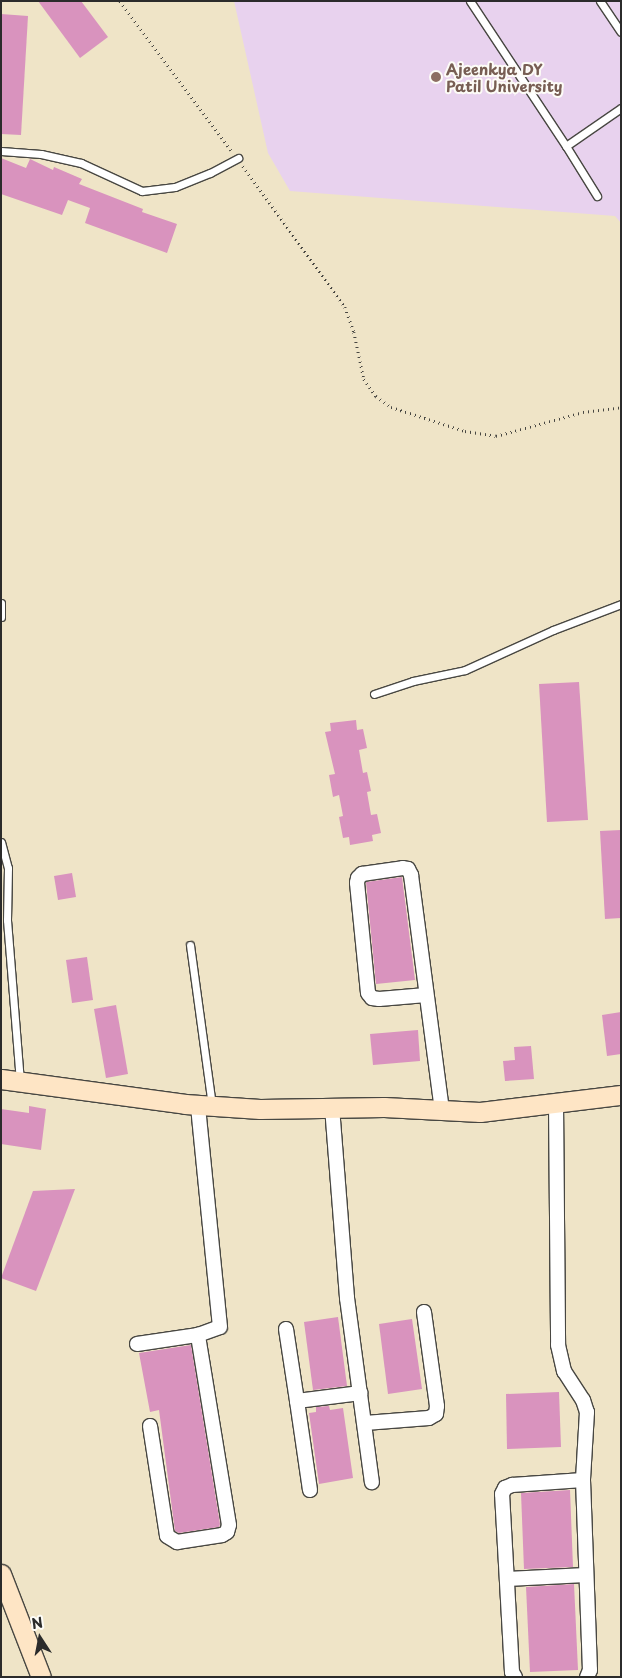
<!DOCTYPE html>
<html>
<head>
<meta charset="utf-8">
<style>
	body { margin:0 }
	#map { position:relative; width:622px; height:1678px; overflow:hidden; background:#efe4c7; font-family:"Playpen Sans",sans-serif }
	div>[style] { position:absolute }
	[style*='--x'] { left:calc(var(--x)*1px); top:calc(var(--y)*1px); width:calc(var(--w)*1px); rotate:calc(var(--a)*1deg) }
	.built>* { inset:0; background:#e8d2ee }
	.building>* { inset:0; background:#d993be }
	.path>* { height:2.5px; margin-top:-1.25px; transform-origin:0; background:repeating-linear-gradient(90deg,#484742 0 1px,transparent 0 5px) }
	.roads { filter:drop-shadow(1px 0 #484742) drop-shadow(-1px 0 #484742) drop-shadow(0 1px #484742) drop-shadow(0 -1px #484742) }
	.lane>* { height:7px; margin:-3.5px; padding:0 3.5px; transform-origin:3.5px; border-radius:3.5px; background:#fff }
	.street>* { height:14px; margin:-7px; padding:0 7px; transform-origin:7px; border-radius:7px; background:#fff }
	.secondary>* { height:19px; margin:-9.5px; padding:0 9.5px; transform-origin:9.5px; border-radius:9.5px; background:#fee5c5 }
	.dots>* { width:14px; height:14px; translate:-50% -50%; box-sizing:border-box; border:2px solid #fdfcf7; border-radius:50% }
	span { translate:-50% -50%; white-space:nowrap; text-align:center; line-height:1.15; -webkit-text-stroke:4px #fdfcf7; paint-order:stroke }
	.education-label { font-size:15px; color:#785e54; font-weight:700 }
	.left { translate:0 -50%; text-align:left }
	.frame { position:absolute; inset:0; border:2px solid #2b2b2b; pointer-events:none }
	.north { position:absolute; left:15px; top:1613px; width:50px; height:50px; -webkit-text-stroke:4px #fdfcf7; paint-order:stroke; rotate:349deg; font-size:14px; font-weight:700; line-height:20px; text-align:center; color:#2b2b2b }
	.north::after { content:''; display:block; margin:auto; width:18px; height:22px; background:#2b2b2b; clip-path:polygon(50% 0,100% 100%,50% 72%,0 100%) }
</style>
</head>
<body>
<div id="map">
	<div class="built">
		<div style="clip-path:polygon(234px 1px,621px 1px,621px 223px,615px 216px,290px 191px,268px 153px)"></div>
	</div>
	<div class="building">
		<div style="clip-path:polygon(38px 1px,81px 1px,108px 37px,80px 58px)"></div>
		<div style="clip-path:polygon(1px 14px,28px 16px,21px 135px,1px 134px)"></div>
		<div style="clip-path:polygon(1px 158px,26px 168px,30px 159px,53px 170px,54px 167px,82px 179px,79px 184px,143px 209px,142px 212px,177px 224px,167px 253px,85px 223px,90px 208px,68px 200px,62px 215px,1px 194px)"></div>
		<div style="clip-path:polygon(579px 682px,588px 820px,547px 822px,539px 684px)"></div>
		<div style="clip-path:polygon(356px 720px,357px 730px,363px 729px,367px 748px,359px 750px,363px 773px,367px 772px,371px 791px,367px 792px,371px 815px,377px 814px,381px 833px,372px 835px,373px 841px,350px 845px,349px 837px,343px 838px,339px 817px,343px 816px,339px 795px,333px 797px,329px 775px,335px 774px,325px 732px,331px 731px,330px 723px)"></div>
		<div style="clip-path:polygon(621px 830px,621px 918px,605px 919px,600px 831px)"></div>
		<div style="clip-path:polygon(72px 873px,76px 897px,58px 900px,54px 876px)"></div>
		<div style="clip-path:polygon(402px 877px,415px 980px,376px 984px,366px 882px)"></div>
		<div style="clip-path:polygon(87px 957px,93px 1000px,72px 1003px,66px 960px)"></div>
		<div style="clip-path:polygon(116px 1005px,128px 1074px,106px 1078px,94px 1009px)"></div>
		<div style="clip-path:polygon(621px 1012px,621px 1054px,607px 1056px,602px 1015px)"></div>
		<div style="clip-path:polygon(418px 1030px,420px 1061px,373px 1065px,370px 1034px)"></div>
		<div style="clip-path:polygon(531px 1046px,534px 1079px,505px 1081px,503px 1061px,515px 1060px,514px 1047px)"></div>
		<div style="clip-path:polygon(29px 1106px,46px 1109px,41px 1150px,1px 1144px,1px 1109px,29px 1113px)"></div>
		<div style="clip-path:polygon(75px 1189px,36px 1291px,1px 1278px,33px 1191px)"></div>
		<div style="clip-path:polygon(338px 1317px,347px 1386px,313px 1390px,304px 1322px)"></div>
		<div style="clip-path:polygon(412px 1319px,422px 1389px,388px 1394px,379px 1324px)"></div>
		<div style="clip-path:polygon(191px 1345px,220px 1524px,219px 1527px,179px 1533px,175px 1531px,159px 1410px,150px 1412px,139px 1353px)"></div>
		<div style="clip-path:polygon(559px 1392px,561px 1447px,507px 1449px,506px 1394px)"></div>
		<div style="clip-path:polygon(329px 1406px,330px 1410px,343px 1408px,353px 1478px,319px 1484px,309px 1413px,316px 1412px,316px 1407px)"></div>
		<div style="clip-path:polygon(570px 1490px,573px 1567px,524px 1569px,521px 1493px)"></div>
		<div style="clip-path:polygon(574px 1584px,578px 1670px,530px 1672px,526px 1587px)"></div>
	</div>
	<div class="path">
		<div style="--x:120;--y:1;--w:186;--a:53.3"></div>
		<div style="--x:243;--y:166;--w:174;--a:54.1"></div>
		<div style="--x:345;--y:307;--w:27;--a:70"></div>
		<div style="--x:354;--y:332;--w:48;--a:78"></div>
		<div style="--x:364;--y:379;--w:21;--a:55"></div>
		<div style="--x:376;--y:396;--w:19;--a:36"></div>
		<div style="--x:391;--y:407;--w:78;--a:18"></div>
		<div style="--x:465;--y:431;--w:31;--a:9"></div>
		<div style="--x:496;--y:436;--w:90;--a:-15.4"></div>
		<div style="--x:583;--y:412;--w:38;--a:-7"></div>
	</div>
	<div class="roads">
		<div class="lane">
			<div style="--x:470;--y:1;--w:174;--a:56.5"></div>
			<div style="--x:566;--y:146;--w:67;--a:-34.6"></div>
			<div style="--x:600;--y:1;--w:37;--a:56"></div>
			<div style="--x:566;--y:146;--w:59;--a:58.2"></div>
			<div style="--x:1;--y:151;--w:40;--a:4.3"></div>
			<div style="--x:41;--y:154;--w:41;--a:12.7"></div>
			<div style="--x:81;--y:163;--w:67;--a:24.7"></div>
			<div style="--x:142;--y:191;--w:33;--a:-7"></div>
			<div style="--x:175;--y:187;--w:38;--a:-22"></div>
			<div style="--x:210;--y:173;--w:32;--a:-28"></div>
			<div style="--x:1;--y:603;--w:14;--a:90"></div>
			<div style="--x:374;--y:694;--w:41;--a:-18.4"></div>
			<div style="--x:413;--y:681;--w:53;--a:-11.9"></div>
			<div style="--x:465;--y:670;--w:97;--a:-24.4"></div>
			<div style="--x:553;--y:630;--w:73;--a:-20.9"></div>
			<div style="--x:1;--y:842;--w:27;--a:75"></div>
			<div style="--x:8;--y:868;--w:52;--a:91.1"></div>
			<div style="--x:7;--y:920;--w:162;--a:85.4"></div>
			<div style="--x:190;--y:945;--w:162;--a:82.2"></div>
		</div>
		<div class="street">
			<div style="--x:426;--y:995;--w:47;--a:175.1"></div>
			<div style="--x:379;--y:999;--w:7;--a:-172"></div>
			<div style="--x:372;--y:998;--w:6;--a:-129"></div>
			<div style="--x:368;--y:993;--w:111;--a:-95.7"></div>
			<div style="--x:357;--y:883;--w:5;--a:-79"></div>
			<div style="--x:358;--y:878;--w:6;--a:-45"></div>
			<div style="--x:362;--y:874;--w:41;--a:-8.3"></div>
			<div style="--x:403;--y:868;--w:5;--a:11"></div>
			<div style="--x:408;--y:869;--w:7;--a:63"></div>
			<div style="--x:411;--y:875;--w:237;--a:82.5"></div>
			<div style="--x:556;--y:1102;--w:243;--a:89.5"></div>
			<div style="--x:558;--y:1345;--w:27;--a:77"></div>
			<div style="--x:564;--y:1371;--w:35;--a:57"></div>
			<div style="--x:583;--y:1400;--w:13;--a:72"></div>
			<div style="--x:587;--y:1412;--w:68;--a:93.4"></div>
			<div style="--x:583;--y:1480;--w:190;--a:87.9"></div>
			<div style="--x:590;--y:1670;--w:8;--a:113"></div>
			<div style="--x:332;--y:1107;--w:192;--a:85.5"></div>
			<div style="--x:347;--y:1298;--w:186;--a:82.3"></div>
			<div style="--x:286;--y:1329;--w:73;--a:81.3"></div>
			<div style="--x:297;--y:1401;--w:64;--a:-7.2"></div>
			<div style="--x:137;--y:1344;--w:62;--a:-8.4"></div>
			<div style="--x:198;--y:1335;--w:23;--a:-20"></div>
			<div style="--x:220;--y:1327;--w:223;--a:-95.7"></div>
			<div style="--x:297;--y:1401;--w:90;--a:81.7"></div>
			<div style="--x:365;--y:1423;--w:64;--a:-4.5"></div>
			<div style="--x:429;--y:1418;--w:8;--a:-30"></div>
			<div style="--x:436;--y:1414;--w:8;--a:-83"></div>
			<div style="--x:437;--y:1406;--w:95;--a:-97.9"></div>
			<div style="--x:150;--y:1426;--w:111;--a:81.2"></div>
			<div style="--x:167;--y:1536;--w:12;--a:31"></div>
			<div style="--x:177;--y:1542;--w:46;--a:-8.8"></div>
			<div style="--x:222;--y:1535;--w:6;--a:-31"></div>
			<div style="--x:227;--y:1532;--w:7;--a:-74"></div>
			<div style="--x:229;--y:1525;--w:193;--a:-99.3"></div>
			<div style="--x:507;--y:1579;--w:79;--a:-2.9"></div>
			<div style="--x:515;--y:1677;--w:6;--a:-121"></div>
			<div style="--x:512;--y:1672;--w:178;--a:-93.2"></div>
			<div style="--x:502;--y:1494;--w:7;--a:-63"></div>
			<div style="--x:505;--y:1488;--w:8;--a:-23"></div>
			<div style="--x:512;--y:1485;--w:71;--a:-4"></div>
		</div>
		<div class="secondary">
			<div style="--x:1;--y:1079;--w:186;--a:7.7"></div>
			<div style="--x:185;--y:1104;--w:75;--a:3.8"></div>
			<div style="--x:260;--y:1109;--w:124;--a:-0.9"></div>
			<div style="--x:384;--y:1107;--w:96;--a:3"></div>
			<div style="--x:480;--y:1112;--w:142;--a:-6.9"></div>
			<div style="--x:1;--y:1574;--w:110;--a:68.8"></div>
		</div>
	</div>
	<div class="dots">
		<div style="left:436px;top:77px;background:#8d6e63"></div>
	</div>
	<div class="education-label">
		<span class="left" style="left:446px;top:77px">Ajeenkya DY<br>Patil University</span>
	</div>
	<div class="frame"></div>
	<div class="north">N</div>
</div>
</body>
</html>
